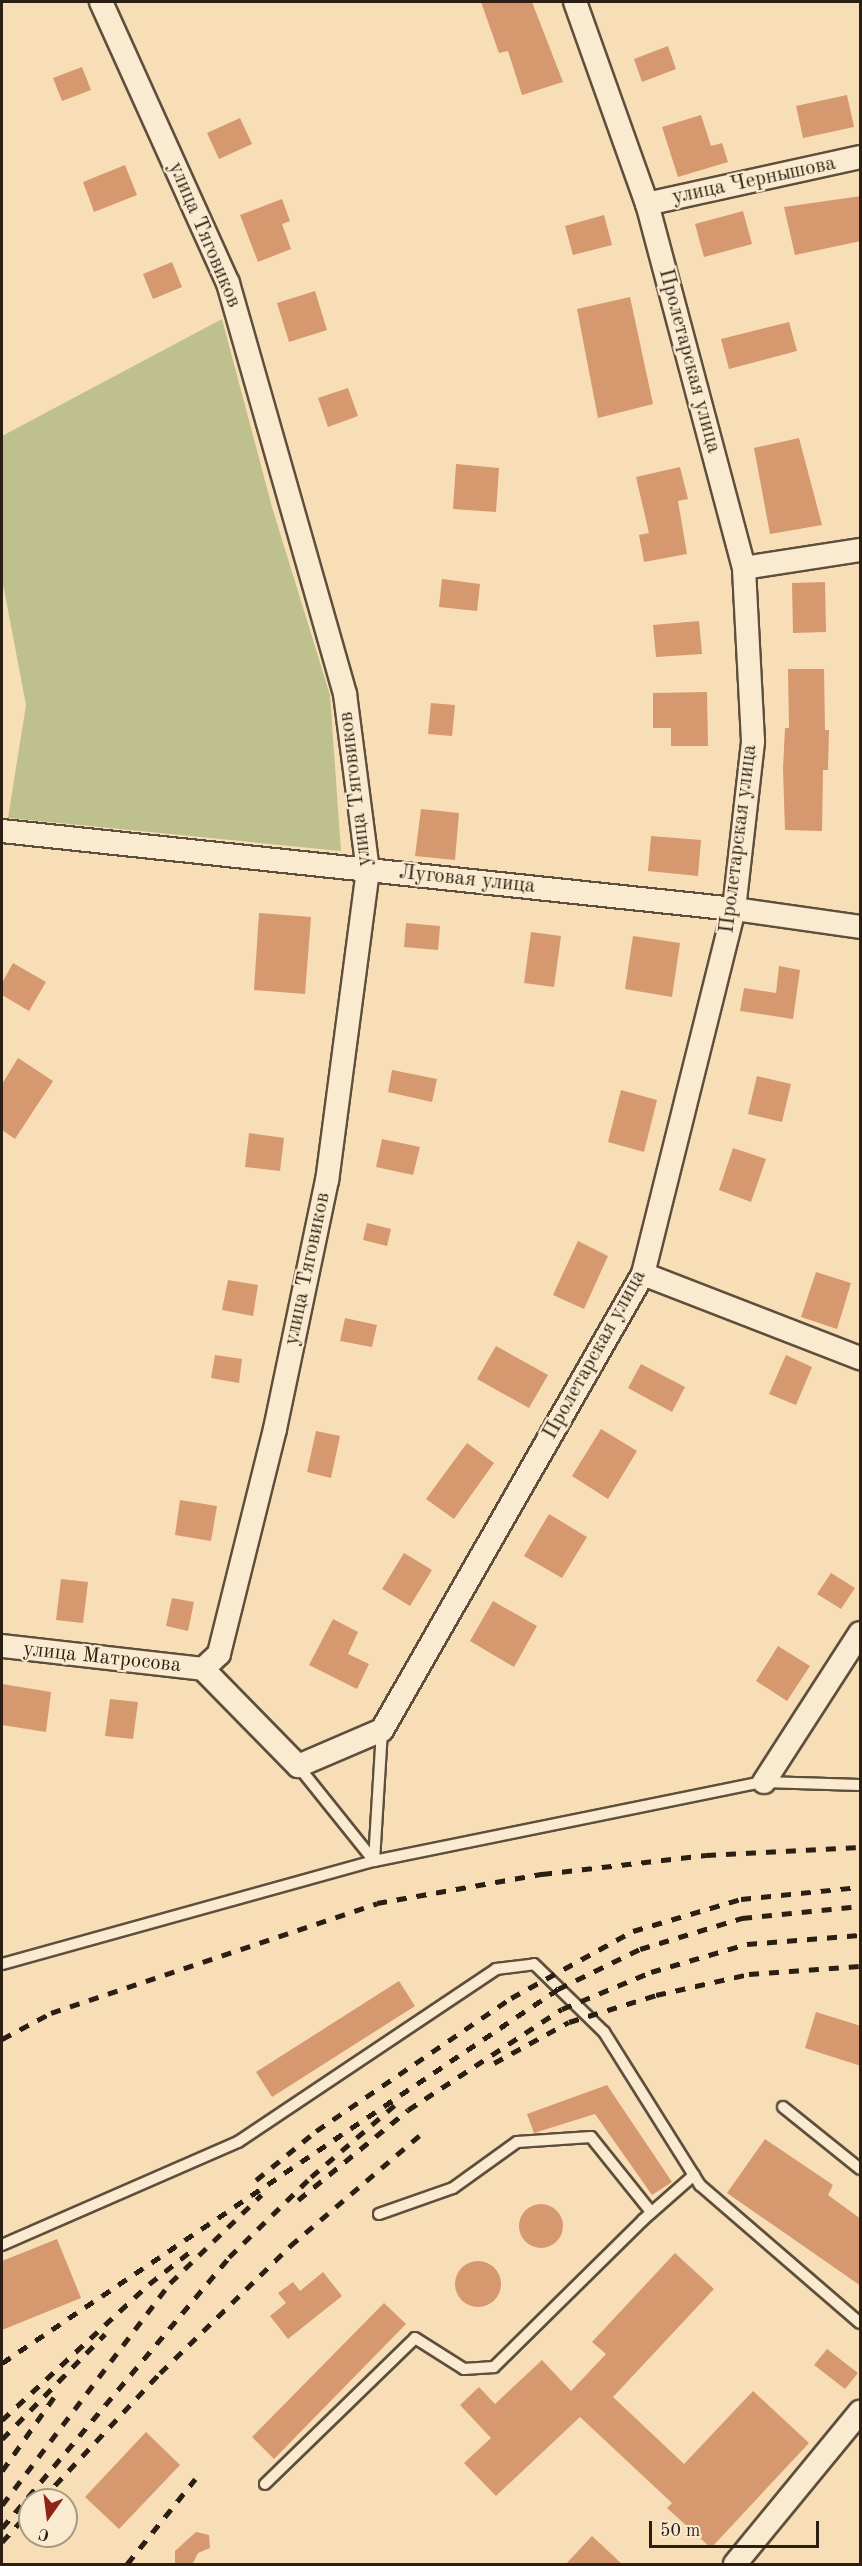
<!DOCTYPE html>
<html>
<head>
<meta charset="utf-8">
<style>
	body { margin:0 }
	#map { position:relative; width:862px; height:2566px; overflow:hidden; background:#f8deb6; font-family:"Old Standard TT",serif }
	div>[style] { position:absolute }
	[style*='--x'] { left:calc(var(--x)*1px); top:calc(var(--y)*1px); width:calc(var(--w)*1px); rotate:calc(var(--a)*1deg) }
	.green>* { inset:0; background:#bec18d }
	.building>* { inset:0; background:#d6986e }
	.round { border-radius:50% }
	.roads { filter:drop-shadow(2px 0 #5e4f3c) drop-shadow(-2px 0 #5e4f3c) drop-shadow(0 2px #5e4f3c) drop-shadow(0 -2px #5e4f3c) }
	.lane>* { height:10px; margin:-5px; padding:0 5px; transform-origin:5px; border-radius:5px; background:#faead0 }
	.street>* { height:22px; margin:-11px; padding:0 11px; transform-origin:11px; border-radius:11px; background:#faead0 }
	.rail>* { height:4.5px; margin-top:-2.25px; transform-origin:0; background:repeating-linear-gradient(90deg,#2b1f13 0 10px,transparent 0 20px) }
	span { translate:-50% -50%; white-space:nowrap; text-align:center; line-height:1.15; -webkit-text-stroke:4.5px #faead0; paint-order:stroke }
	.street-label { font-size:21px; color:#2b1f13 }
	.frame { position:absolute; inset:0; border:3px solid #2b1f13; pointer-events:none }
	.north { position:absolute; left:18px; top:2488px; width:60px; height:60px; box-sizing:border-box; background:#faead0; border:2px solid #a79984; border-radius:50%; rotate:194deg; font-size:16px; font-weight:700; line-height:24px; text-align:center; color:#2b1f13 }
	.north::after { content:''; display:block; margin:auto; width:21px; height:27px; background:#8f2418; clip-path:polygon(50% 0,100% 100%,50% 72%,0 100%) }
	.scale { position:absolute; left:649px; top:2521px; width:170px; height:27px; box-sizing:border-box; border:3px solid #2b1f13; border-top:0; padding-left:8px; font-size:18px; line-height:21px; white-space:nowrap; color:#2b1f13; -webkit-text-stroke:4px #faead0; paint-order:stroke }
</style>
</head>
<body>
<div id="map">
	<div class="green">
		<div style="clip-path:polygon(222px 319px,272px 507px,330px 695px,341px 851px,8px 818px,26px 705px,2px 579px,2px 436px)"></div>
	</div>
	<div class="building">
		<div style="clip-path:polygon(481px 2px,532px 2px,563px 82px,522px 95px,508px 51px,499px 53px)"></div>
		<div style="clip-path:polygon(668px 46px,676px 69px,642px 82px,634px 59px)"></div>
		<div style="clip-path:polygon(82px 67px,91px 90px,62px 101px,53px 78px)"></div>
		<div style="clip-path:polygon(847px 95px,854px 127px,803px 138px,796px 106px)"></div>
		<div style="clip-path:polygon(701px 115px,711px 146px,722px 143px,728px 162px,678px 177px,662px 127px)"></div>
		<div style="clip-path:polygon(240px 118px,252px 144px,219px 159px,207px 133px)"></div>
		<div style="clip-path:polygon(125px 165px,137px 195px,94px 212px,83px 182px)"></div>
		<div style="clip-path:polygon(861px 196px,861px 241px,795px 255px,784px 207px)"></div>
		<div style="clip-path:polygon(282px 199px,290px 221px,282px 224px,291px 249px,258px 262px,240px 215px)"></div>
		<div style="clip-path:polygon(743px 211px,752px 244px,704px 257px,695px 224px)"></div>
		<div style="clip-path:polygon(604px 215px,612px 245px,573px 255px,565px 226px)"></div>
		<div style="clip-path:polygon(172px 262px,182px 287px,153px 299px,143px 274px)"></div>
		<div style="clip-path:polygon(315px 291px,327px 330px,289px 342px,277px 303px)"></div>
		<div style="clip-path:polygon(630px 297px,653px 404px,598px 418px,577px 309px)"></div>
		<div style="clip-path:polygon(789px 322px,797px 351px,729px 369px,721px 339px)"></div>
		<div style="clip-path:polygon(348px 388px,358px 416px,328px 427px,318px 398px)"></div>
		<div style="clip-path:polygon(799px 438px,822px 525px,770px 534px,754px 448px)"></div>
		<div style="clip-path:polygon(456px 464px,499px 468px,496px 512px,453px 509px)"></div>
		<div style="clip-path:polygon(680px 467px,688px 499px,678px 501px,687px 554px,644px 562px,639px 535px,649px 533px,636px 477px)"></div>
		<div style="clip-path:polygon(442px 579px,480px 584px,477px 611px,439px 607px)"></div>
		<div style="clip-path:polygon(825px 582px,826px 632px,793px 633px,792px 583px)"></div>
		<div style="clip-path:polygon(699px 621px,702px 654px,656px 657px,653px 625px)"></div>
		<div style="clip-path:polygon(788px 669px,824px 669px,825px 730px,829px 730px,828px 770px,823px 770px,822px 831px,785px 830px,783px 769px,785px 728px,789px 728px)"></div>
		<div style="clip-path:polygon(707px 692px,708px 746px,671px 746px,671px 728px,653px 728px,653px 693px)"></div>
		<div style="clip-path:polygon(431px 703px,455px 705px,452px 736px,428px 734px)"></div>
		<div style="clip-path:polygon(421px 809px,459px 813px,455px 860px,415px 856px)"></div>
		<div style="clip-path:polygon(651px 836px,701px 840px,698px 876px,648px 871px)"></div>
		<div style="clip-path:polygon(259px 913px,311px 917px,305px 994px,254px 990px)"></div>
		<div style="clip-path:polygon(406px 923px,440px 926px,438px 950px,404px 947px)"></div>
		<div style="clip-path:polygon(531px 932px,561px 936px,554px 987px,524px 983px)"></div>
		<div style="clip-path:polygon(633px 936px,680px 943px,672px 997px,625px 989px)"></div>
		<div style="clip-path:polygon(13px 963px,46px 982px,29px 1011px,2px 995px,2px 983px)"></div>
		<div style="clip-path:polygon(779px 966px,800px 970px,793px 1019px,740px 1011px,744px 988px,776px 993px)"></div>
		<div style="clip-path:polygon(18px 1058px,53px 1081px,15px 1139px,2px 1130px,2px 1084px)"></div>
		<div style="clip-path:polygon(392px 1070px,437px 1079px,432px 1102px,388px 1092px)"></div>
		<div style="clip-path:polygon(757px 1076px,791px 1084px,782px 1122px,748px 1114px)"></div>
		<div style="clip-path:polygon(621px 1090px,657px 1100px,644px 1152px,608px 1142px)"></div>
		<div style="clip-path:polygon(249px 1133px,284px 1138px,280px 1171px,245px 1167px)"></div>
		<div style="clip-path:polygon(382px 1139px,420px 1147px,413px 1175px,376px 1167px)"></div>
		<div style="clip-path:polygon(733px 1148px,766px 1159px,751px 1202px,719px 1190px)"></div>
		<div style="clip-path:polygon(367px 1223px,391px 1229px,387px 1246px,363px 1240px)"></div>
		<div style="clip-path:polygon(578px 1241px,608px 1256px,584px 1309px,553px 1295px)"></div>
		<div style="clip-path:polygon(816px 1272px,851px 1283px,837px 1329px,801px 1317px)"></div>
		<div style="clip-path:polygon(228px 1280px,258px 1285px,253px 1316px,222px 1310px)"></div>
		<div style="clip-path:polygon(345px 1318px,377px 1325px,372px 1347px,340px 1341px)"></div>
		<div style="clip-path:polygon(496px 1346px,548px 1375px,529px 1408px,477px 1379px)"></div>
		<div style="clip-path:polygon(215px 1355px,242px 1359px,239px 1383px,211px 1378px)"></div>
		<div style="clip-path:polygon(786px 1355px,812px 1367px,796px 1405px,769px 1394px)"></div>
		<div style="clip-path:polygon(641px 1364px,685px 1387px,672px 1412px,628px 1388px)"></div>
		<div style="clip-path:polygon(601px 1429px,637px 1451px,608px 1499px,572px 1476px)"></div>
		<div style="clip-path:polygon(316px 1431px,340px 1436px,331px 1478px,307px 1472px)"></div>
		<div style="clip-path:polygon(467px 1443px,494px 1463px,454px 1519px,426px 1499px)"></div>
		<div style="clip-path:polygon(180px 1500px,217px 1506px,211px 1541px,175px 1535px)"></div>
		<div style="clip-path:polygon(549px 1514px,587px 1537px,562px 1578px,524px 1556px)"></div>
		<div style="clip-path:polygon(404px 1553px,432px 1570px,410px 1606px,382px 1589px)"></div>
		<div style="clip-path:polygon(831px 1573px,855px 1588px,841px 1609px,817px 1594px)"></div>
		<div style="clip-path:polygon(61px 1579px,88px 1582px,83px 1623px,56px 1620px)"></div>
		<div style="clip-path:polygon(172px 1598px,194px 1602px,188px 1631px,166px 1626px)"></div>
		<div style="clip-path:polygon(493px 1601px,537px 1626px,514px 1667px,470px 1641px)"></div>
		<div style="clip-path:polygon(333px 1619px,358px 1632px,348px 1654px,369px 1664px,357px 1689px,309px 1665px)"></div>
		<div style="clip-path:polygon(778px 1646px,810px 1666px,787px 1701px,756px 1681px)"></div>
		<div style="clip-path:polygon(2px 1684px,51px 1692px,46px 1732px,2px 1725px)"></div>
		<div style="clip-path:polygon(110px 1699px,138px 1702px,133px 1739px,105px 1736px)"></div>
		<div style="clip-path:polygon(399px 1981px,415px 2006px,272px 2097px,256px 2072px)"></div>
		<div style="clip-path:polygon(816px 2012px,861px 2026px,861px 2066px,805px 2048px)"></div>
		<div style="clip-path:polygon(607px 2085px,672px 2182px,652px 2195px,595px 2114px,534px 2133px,527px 2114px)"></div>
		<div style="clip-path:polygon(765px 2139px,833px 2185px,828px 2195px,861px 2219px,861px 2286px,727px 2193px)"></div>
		<div class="round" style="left:519px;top:2204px;width:44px;height:44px"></div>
		<div style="clip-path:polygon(57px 2239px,81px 2298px,2px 2330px,2px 2261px)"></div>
		<div style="clip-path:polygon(675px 2253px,714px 2289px,613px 2397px,684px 2464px,753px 2391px,809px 2443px,711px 2548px,667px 2508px,672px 2503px,580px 2417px,496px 2496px,464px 2463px,491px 2438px,460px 2405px,479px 2387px,495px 2404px,542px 2360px,571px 2391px,606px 2354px,592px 2342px)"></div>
		<div class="round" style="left:455px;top:2261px;width:46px;height:46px"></div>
		<div style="clip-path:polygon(323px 2272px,342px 2296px,288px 2339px,270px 2316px,286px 2303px,278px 2293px,293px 2282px,300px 2291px)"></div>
		<div style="clip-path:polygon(384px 2303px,406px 2324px,274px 2459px,252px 2437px)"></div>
		<div style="clip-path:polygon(827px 2349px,858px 2373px,845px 2389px,814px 2365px)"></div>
		<div style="clip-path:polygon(146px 2432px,180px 2465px,119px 2529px,85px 2497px)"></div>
		<div style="clip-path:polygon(196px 2532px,209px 2535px,210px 2548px,198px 2553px,192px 2565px,175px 2565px,175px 2551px)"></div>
		<div style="clip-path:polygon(592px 2536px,623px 2565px,565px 2565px)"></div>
	</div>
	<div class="roads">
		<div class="lane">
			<div style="--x:298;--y:1766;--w:122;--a:51.3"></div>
			<div style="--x:374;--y:1861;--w:131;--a:-86.5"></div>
			<div style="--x:2;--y:1964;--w:386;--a:-15.5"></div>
			<div style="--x:374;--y:1861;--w:398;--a:-11.5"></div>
			<div style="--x:764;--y:1782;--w:96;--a:1.8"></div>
			<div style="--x:783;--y:2107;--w:99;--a:38.8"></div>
			<div style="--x:379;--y:2214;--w:78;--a:-19.4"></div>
			<div style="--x:453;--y:2188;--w:79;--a:-35.7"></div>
			<div style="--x:517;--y:2142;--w:74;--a:-3.9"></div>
			<div style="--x:591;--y:2137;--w:96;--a:51.3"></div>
			<div style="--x:2;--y:2245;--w:257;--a:-23.6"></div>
			<div style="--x:238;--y:2142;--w:311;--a:-33.8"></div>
			<div style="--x:496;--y:1969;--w:38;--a:-7"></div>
			<div style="--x:534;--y:1964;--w:98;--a:44.2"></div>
			<div style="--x:604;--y:2032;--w:181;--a:57.9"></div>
			<div style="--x:700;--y:2185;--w:211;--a:40.8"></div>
			<div style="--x:265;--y:2484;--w:209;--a:-44.2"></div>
			<div style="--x:415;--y:2338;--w:58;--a:32.3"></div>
			<div style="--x:464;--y:2369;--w:30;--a:-4"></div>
			<div style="--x:494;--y:2367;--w:209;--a:-44.6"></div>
			<div style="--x:643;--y:2220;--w:68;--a:-41.4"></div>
		</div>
		<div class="street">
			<div style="--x:101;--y:2;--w:308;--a:65.7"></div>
			<div style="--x:228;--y:283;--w:427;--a:74.1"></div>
			<div style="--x:345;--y:694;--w:177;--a:82.6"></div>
			<div style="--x:368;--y:870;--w:313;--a:97.5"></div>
			<div style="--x:327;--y:1180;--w:254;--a:101.8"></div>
			<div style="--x:275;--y:1429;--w:232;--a:104"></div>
			<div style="--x:219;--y:1654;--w:22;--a:137"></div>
			<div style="--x:647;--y:204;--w:218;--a:-12.4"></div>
			<div style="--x:744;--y:568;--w:117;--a:-8.8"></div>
			<div style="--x:2;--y:831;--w:736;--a:6.08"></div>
			<div style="--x:734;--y:909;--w:127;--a:8.1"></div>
			<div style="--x:643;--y:1274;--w:233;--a:21.2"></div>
			<div style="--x:2;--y:1646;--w:202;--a:6.5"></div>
			<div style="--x:203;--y:1669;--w:136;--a:45.6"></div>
			<div style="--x:298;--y:1766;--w:91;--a:-23.2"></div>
			<div style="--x:382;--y:1730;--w:525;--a:-60.21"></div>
			<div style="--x:643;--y:1274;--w:376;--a:-76"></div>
			<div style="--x:734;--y:909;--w:169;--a:-83.5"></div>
			<div style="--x:753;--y:741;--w:173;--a:-93"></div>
			<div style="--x:744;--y:568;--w:377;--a:-104.9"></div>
			<div style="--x:647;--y:204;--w:214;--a:-109.6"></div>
			<div style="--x:764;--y:1782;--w:177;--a:-57.2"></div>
			<div style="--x:735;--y:2564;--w:197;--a:-50.6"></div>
		</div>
	</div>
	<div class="rail">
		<div style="--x:2;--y:2039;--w:55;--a:-28"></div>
		<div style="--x:51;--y:2013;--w:344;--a:-18.6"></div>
		<div style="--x:377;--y:1903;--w:168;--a:-10"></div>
		<div style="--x:542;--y:1874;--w:165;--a:-6.6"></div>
		<div style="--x:706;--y:1855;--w:154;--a:-3"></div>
		<div style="--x:494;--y:2063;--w:85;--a:-28.7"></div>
		<div style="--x:569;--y:2022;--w:91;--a:-17.2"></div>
		<div style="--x:656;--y:1995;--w:95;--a:-12.7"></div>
		<div style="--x:749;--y:1974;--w:111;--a:-4.1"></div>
		<div style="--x:256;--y:2180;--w:77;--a:-39.2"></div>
		<div style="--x:316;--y:2131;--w:236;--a:-34.3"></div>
		<div style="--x:511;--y:1998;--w:139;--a:-28.8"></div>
		<div style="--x:633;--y:1931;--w:113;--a:-16.5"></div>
		<div style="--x:741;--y:1899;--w:120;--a:-5.8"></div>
		<div style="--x:298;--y:2200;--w:142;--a:-39.3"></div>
		<div style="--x:408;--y:2110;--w:184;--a:-33.3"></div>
		<div style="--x:562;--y:2009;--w:96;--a:-22.6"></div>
		<div style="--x:651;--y:1972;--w:100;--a:-16.3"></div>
		<div style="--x:747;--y:1944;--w:113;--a:-4.6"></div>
		<div style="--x:2;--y:2363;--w:670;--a:-33.93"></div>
		<div style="--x:558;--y:1989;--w:91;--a:-26"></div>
		<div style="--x:640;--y:1949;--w:107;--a:-16.9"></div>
		<div style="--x:742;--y:1918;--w:119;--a:-5.8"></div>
		<div style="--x:2;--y:2420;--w:200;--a:-42.8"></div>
		<div style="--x:149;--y:2284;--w:55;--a:-38.3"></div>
		<div style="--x:2;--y:2439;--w:147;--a:-45.6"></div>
		<div style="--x:2;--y:2471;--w:90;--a:-54.9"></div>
		<div style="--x:41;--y:2500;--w:174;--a:-46.9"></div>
		<div style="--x:160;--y:2373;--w:182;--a:-44.3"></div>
		<div style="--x:290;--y:2246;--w:179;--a:-40.5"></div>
		<div style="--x:2;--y:2505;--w:278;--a:-52.9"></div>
		<div style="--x:170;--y:2283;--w:127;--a:-44"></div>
		<div style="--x:2;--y:2528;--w:354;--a:-50"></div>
		<div style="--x:229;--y:2257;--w:115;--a:-44.3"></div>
		<div style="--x:311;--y:2177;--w:112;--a:-40.7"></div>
		<div style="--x:2;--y:2542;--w:42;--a:-47.9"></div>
		<div style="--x:127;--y:2564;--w:109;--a:-51.3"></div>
	</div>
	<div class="street-label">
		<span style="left:754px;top:181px;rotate:-12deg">улица Чернышова</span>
		<span style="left:204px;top:235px;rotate:67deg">улица Тяговиков</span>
		<span style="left:689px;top:361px;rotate:75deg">Пролетарская улица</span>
		<span style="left:356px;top:789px;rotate:-97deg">улица Тяговиков</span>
		<span style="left:739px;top:839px;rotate:-83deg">Пролетарская улица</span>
		<span style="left:467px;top:880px;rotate:6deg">Луговая улица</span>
		<span style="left:308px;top:1269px;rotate:-78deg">улица Тяговиков</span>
		<span style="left:595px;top:1355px;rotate:-61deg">Пролетарская улица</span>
		<span style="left:102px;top:1658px;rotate:6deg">улица Матросова</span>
	</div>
	<div class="frame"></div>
	<div class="north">С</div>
	<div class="scale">50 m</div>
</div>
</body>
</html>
